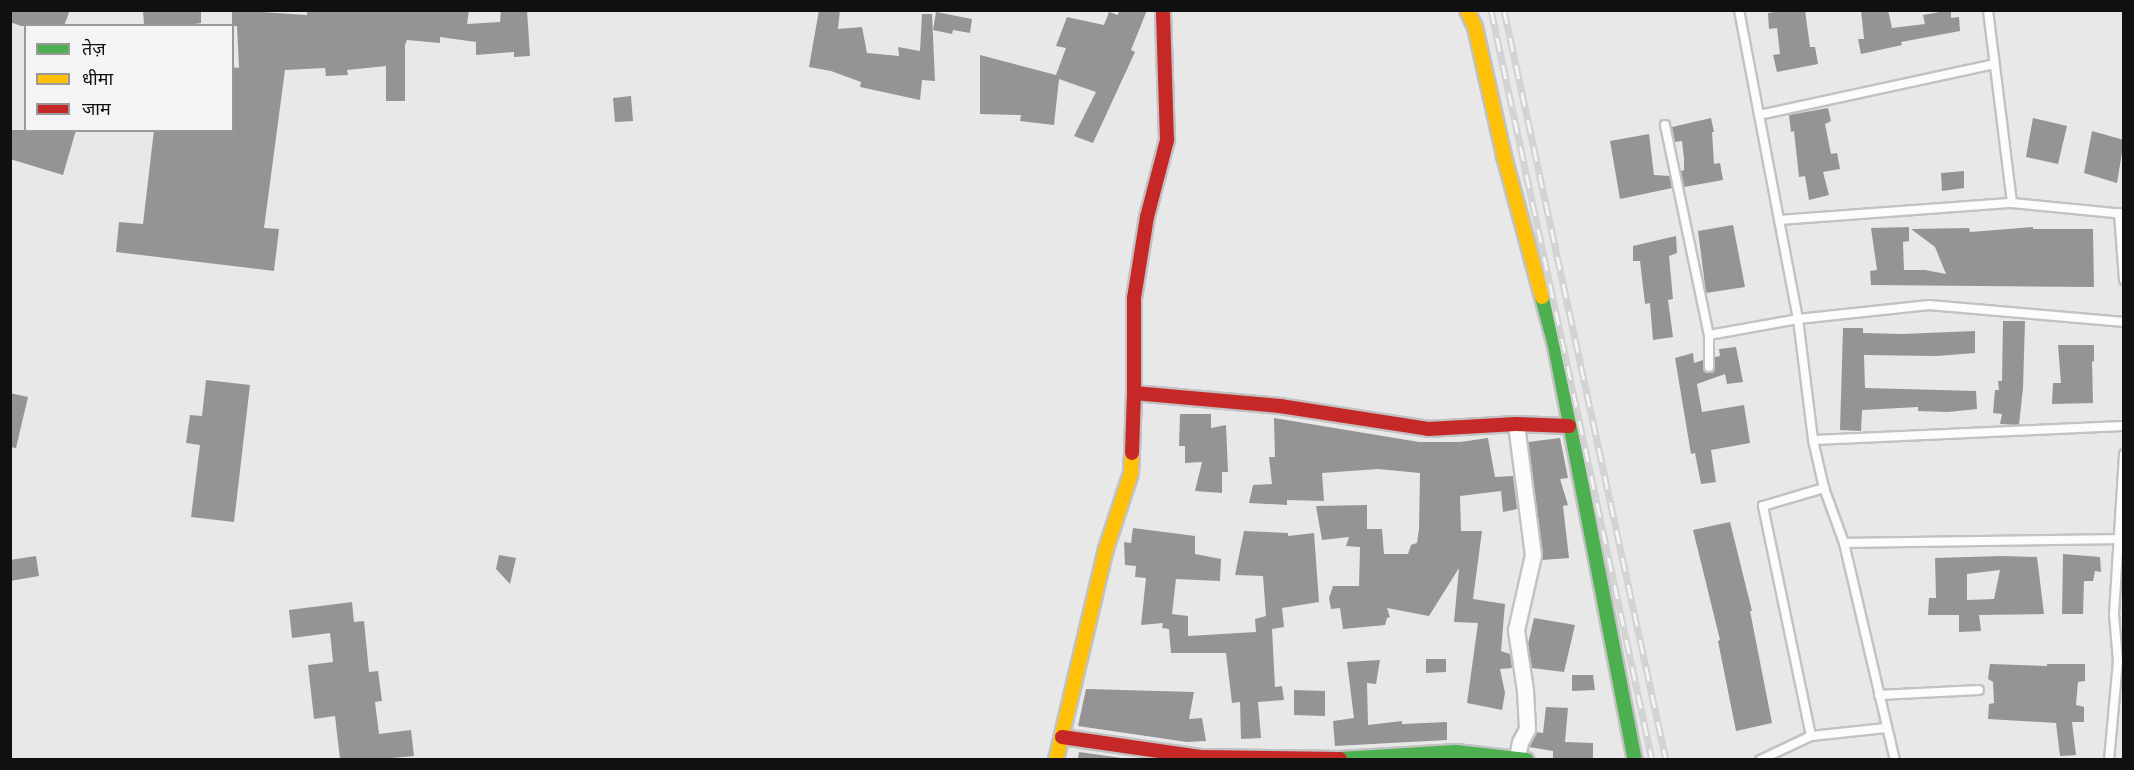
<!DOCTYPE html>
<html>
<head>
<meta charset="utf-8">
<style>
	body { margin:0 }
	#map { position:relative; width:2134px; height:770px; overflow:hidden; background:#e8e8e8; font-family:"Nunito Sans","Noto Sans Devanagari",sans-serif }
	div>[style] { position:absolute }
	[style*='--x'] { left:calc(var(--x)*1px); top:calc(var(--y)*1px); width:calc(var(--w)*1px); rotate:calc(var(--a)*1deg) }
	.building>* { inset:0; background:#959495 }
	.roads { filter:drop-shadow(2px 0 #c2c2c2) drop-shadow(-2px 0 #c2c2c2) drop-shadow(0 2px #c2c2c2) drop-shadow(0 -2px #c2c2c2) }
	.lane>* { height:8px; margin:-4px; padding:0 4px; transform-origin:4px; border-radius:4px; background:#fcfcfc }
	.street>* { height:15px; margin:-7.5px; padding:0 7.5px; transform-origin:7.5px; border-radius:7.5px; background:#fcfcfc }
	.fast>* { height:14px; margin:-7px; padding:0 7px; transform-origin:7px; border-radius:7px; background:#4caf50 }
	.slow>* { height:14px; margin:-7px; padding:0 7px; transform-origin:7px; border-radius:7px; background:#ffc107 }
	.jam>* { height:14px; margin:-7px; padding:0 7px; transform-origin:7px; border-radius:7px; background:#c62828 }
	.rail>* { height:7px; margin-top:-3.5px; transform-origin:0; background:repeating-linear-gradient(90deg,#f4f4f6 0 14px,#d2d2d2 0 28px); box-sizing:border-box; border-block:2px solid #d2d2d2 }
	span { translate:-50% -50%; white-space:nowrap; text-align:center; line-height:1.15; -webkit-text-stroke:6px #f4f4f6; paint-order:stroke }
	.frame { position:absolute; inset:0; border:12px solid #101010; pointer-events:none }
	.legend { position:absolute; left:24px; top:24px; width:210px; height:108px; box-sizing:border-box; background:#f4f4f6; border:2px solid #99999a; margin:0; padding:8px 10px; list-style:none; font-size:18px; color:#101010 }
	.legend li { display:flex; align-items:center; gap:12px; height:30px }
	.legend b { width:30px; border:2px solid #99999a }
</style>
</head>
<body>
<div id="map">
	<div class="building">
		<div style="clip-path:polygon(10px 10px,70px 10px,64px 26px,21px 26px,10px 22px)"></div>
		<div style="clip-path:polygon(143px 10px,201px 10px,201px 23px,182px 26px,144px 25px)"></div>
		<div style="clip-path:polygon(232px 10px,307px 15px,307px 10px,469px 10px,467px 24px,500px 22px,501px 10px,527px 10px,530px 56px,514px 57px,514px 52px,476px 55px,476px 42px,440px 37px,440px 43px,407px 40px,405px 45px,405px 101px,386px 101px,386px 66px,347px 70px,348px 75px,326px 76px,325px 68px,285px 70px,264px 228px,279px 229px,274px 271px,116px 252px,119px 222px,143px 224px,154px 130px,232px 130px,232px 67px,239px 68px,237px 26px,232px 26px)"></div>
		<div style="clip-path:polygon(819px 10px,840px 10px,838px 29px,862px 27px,867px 53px,899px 56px,898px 47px,920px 51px,922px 14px,932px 14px,935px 81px,922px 80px,920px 100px,860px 87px,861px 82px,831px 71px,809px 67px)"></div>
		<div style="clip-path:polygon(1119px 10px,1147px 10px,1131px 50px,1135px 52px,1093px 143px,1074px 136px,1096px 92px,1059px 79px,1054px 125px,1020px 121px,1021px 115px,980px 114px,980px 55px,1056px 75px,1066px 48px,1056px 46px,1067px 17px,1104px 25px,1109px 12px,1118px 15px)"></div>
		<div style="clip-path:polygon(1788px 10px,1805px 10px,1810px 47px,1815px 47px,1818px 64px,1777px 72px,1773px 55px,1780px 54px,1777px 28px,1769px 29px,1768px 13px)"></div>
		<div style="clip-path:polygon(1861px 10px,1888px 10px,1892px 28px,1925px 24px,1923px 15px,1951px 10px,1951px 18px,1959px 17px,1960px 31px,1901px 42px,1902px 45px,1861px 54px,1858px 39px,1864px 39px)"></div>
		<div style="clip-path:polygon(936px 12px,972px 19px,970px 33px,953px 30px,952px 34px,933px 30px)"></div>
		<div style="clip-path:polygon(631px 96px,633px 121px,615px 122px,613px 98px)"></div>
		<div style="clip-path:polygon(1828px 108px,1831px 121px,1825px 124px,1831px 154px,1837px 153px,1840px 169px,1823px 172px,1829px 195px,1809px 200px,1805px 176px,1799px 177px,1794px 131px,1791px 132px,1789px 115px)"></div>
		<div style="clip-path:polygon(1711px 118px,1714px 132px,1712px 132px,1714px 164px,1720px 163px,1723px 180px,1684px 187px,1681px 171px,1684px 170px,1684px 159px,1682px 141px,1675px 142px,1672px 127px)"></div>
		<div style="clip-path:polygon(2033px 118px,2067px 126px,2058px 164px,2026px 157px)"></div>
		<div style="clip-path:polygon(10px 130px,76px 130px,63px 175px,10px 159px)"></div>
		<div style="clip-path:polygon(2092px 131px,2124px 140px,2117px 183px,2084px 173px)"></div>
		<div style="clip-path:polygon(1649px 134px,1654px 175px,1670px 176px,1672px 188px,1620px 199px,1610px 141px)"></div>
		<div style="clip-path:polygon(1964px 171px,1964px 188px,1942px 191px,1941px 173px)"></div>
		<div style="clip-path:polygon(1733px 225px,1745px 287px,1706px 293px,1698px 231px)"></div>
		<div style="clip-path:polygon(1909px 227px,1909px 241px,1903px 242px,1904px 270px,1925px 270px,1946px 274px,1935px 247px,1911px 229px,1969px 228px,1970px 232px,2033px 227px,2033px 229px,2093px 229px,2094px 287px,1871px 285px,1870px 271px,1877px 270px,1871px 228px)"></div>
		<div style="clip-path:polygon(1676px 236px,1677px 253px,1669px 256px,1673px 299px,1668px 300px,1673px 337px,1653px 340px,1650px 303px,1645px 304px,1640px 261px,1633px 261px,1633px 246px)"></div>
		<div style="clip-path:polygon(2003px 321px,2025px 321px,2023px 388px,2019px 425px,2000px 424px,2002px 414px,1993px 413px,1995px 390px,1999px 390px,1998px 381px,2002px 381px)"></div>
		<div style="clip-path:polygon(1843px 328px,1863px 328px,1863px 333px,1902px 334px,1975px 331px,1975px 353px,1937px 356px,1864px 355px,1865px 388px,1976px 391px,1977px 409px,1948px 412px,1918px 411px,1918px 407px,1862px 410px,1861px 431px,1840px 430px)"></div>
		<div style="clip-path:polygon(2058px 345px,2094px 345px,2094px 362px,2092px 361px,2093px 403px,2052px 404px,2053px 383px,2061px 383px)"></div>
		<div style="clip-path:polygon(1736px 347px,1743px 382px,1727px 384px,1725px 374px,1697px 384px,1702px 412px,1744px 405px,1750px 443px,1711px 450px,1716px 482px,1701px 484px,1695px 453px,1691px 454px,1675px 358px,1693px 353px,1694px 363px,1703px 360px,1704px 369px,1710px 373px,1714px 369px,1715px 357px,1720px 356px,1719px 349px)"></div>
		<div style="clip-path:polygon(206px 380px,250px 385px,234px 522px,191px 517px,200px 445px,186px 443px,190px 415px,202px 416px)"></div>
		<div style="clip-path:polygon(10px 393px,28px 397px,16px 448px,10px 447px)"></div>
		<div style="clip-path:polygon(1180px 414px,1211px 414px,1211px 428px,1226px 425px,1228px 472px,1222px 472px,1222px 493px,1195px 491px,1202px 462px,1185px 463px,1185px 446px,1179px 446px)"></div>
		<div style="clip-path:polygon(1274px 418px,1419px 442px,1460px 442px,1488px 438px,1495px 477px,1513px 476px,1517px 509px,1503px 512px,1501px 491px,1460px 496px,1461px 531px,1482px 531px,1473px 599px,1505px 604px,1501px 651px,1510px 654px,1512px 668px,1500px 669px,1505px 693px,1502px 710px,1467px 703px,1478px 623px,1454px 622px,1459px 568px,1429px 616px,1387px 608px,1390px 617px,1387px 618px,1385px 625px,1343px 629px,1340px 608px,1331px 609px,1329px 598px,1333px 586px,1359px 586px,1360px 547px,1346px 546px,1349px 537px,1322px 540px,1316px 506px,1367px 505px,1367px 529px,1382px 529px,1384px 554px,1408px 554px,1411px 545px,1417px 543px,1419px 529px,1420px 473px,1378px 469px,1322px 473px,1324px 501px,1287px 500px,1287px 505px,1249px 503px,1253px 485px,1272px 484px,1269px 457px,1275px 457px)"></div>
		<div style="clip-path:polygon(1560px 438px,1568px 478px,1560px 479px,1568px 505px,1563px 506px,1569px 558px,1542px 560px,1528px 442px)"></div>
		<div style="clip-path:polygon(1730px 522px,1752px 611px,1750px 611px,1772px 723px,1736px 731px,1718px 641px,1720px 640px,1693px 530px)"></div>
		<div style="clip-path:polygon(1133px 528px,1195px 536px,1195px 554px,1221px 559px,1220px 581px,1176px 579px,1172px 614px,1188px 616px,1188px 636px,1256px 632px,1255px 619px,1266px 616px,1263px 576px,1235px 575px,1244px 531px,1288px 533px,1288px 536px,1314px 533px,1319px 602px,1282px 608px,1284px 627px,1272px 629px,1275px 687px,1282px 686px,1284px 700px,1258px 702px,1261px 738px,1241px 739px,1240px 702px,1232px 703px,1226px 653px,1171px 653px,1169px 629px,1162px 628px,1163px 623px,1141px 625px,1146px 578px,1135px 577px,1136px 566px,1125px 565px,1124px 542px,1131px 543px)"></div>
		<div style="clip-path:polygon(2063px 554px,2100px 557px,2101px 572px,2095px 571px,2093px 581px,2084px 581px,2083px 614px,2062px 614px)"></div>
		<div style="clip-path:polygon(499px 555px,516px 558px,510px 584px,496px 569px)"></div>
		<div style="clip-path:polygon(36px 556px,39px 576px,10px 581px,10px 560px)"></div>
		<div style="clip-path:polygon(evenodd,2002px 556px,2037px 557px,2044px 614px,1979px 615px,1981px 631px,1959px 632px,1959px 615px,1928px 615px,1929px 598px,1936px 598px,1935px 558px,2002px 556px,2000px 570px,1994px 599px,1967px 600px,1967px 574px,2000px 570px)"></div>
		<div style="clip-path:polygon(352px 602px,354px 622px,364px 621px,369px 672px,378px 671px,382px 701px,375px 702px,379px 734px,411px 730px,414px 756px,381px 759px,340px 759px,335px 716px,314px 719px,308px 665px,333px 662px,330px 633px,292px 638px,289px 610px)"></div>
		<div style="clip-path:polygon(1534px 618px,1575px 625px,1564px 672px,1532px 668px,1528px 644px)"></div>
		<div style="clip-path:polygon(1426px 659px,1446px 659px,1446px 672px,1426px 673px)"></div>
		<div style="clip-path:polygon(1380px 660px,1376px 684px,1367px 683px,1368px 725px,1402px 721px,1402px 724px,1447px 722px,1447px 740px,1335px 746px,1333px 721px,1354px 718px,1347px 662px)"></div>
		<div style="clip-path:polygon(1990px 664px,2047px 666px,2047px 664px,2085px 664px,2085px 681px,2078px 682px,2076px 705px,2084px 707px,2084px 722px,2072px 722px,2076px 755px,2060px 756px,2056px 723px,1988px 719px,1989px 704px,1994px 703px,1993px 682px,1988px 679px)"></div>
		<div style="clip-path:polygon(1572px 675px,1593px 675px,1595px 690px,1572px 691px)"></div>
		<div style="clip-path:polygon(1086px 689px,1194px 692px,1189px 719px,1202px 718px,1206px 741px,1187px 742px,1078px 726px)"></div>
		<div style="clip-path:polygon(1294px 690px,1325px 691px,1325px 716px,1294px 715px)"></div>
		<div style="clip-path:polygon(1546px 707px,1568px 708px,1565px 742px,1593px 743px,1593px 759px,1553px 758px,1553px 751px,1529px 747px,1536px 732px,1543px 733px)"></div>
		<div style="clip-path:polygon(1079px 752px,1129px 759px,1078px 759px)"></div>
	</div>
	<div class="roads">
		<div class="lane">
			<div style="--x:1739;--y:10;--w:315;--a:79.2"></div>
			<div style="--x:1798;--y:319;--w:122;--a:82.9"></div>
			<div style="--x:1813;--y:440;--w:49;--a:77.1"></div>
			<div style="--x:1824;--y:488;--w:59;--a:70"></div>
			<div style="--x:1844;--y:543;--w:223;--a:76.8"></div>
			<div style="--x:1988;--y:10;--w:194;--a:82.9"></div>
			<div style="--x:1759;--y:115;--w:240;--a:-12.2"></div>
			<div style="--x:1665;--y:125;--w:215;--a:78.2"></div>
			<div style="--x:1709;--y:335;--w:32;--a:90"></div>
			<div style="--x:2119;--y:213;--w:67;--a:85.7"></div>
			<div style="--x:1779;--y:220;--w:234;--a:-4.2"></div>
			<div style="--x:2012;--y:203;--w:113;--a:5.6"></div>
			<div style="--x:1709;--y:335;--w:90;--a:-10.2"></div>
			<div style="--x:1798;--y:319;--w:132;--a:-6.1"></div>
			<div style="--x:1929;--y:305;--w:196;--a:5"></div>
			<div style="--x:1813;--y:440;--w:311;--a:-2.6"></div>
			<div style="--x:1844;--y:543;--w:275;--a:-0.8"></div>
			<div style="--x:1879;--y:695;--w:100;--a:-2.9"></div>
			<div style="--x:1811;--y:736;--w:235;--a:-101.8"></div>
			<div style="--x:1763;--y:506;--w:64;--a:-16.4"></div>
			<div style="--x:1760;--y:760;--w:56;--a:-25.2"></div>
			<div style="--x:1811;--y:736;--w:75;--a:-6.1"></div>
			<div style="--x:2109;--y:760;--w:99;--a:-84.8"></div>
			<div style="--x:2118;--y:661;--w:47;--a:-94.9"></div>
			<div style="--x:2114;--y:614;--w:160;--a:-86.4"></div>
		</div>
		<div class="street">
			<div style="--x:1516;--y:424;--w:132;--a:82.6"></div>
			<div style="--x:1533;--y:555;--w:77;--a:102.8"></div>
			<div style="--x:1516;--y:630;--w:61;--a:81.5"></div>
			<div style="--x:1525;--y:690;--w:39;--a:87"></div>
			<div style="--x:1527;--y:729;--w:15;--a:118"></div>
			<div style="--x:1520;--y:742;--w:16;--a:101"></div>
		</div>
		<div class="fast">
			<div style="--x:1542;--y:297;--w:51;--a:75.1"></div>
			<div style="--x:1555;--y:346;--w:422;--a:79.1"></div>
			<div style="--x:1340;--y:759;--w:116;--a:-3.5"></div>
			<div style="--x:1456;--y:752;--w:71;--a:6.4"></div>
		</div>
		<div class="slow">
			<div style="--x:1467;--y:10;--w:19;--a:65"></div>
			<div style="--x:1475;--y:27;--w:132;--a:77.3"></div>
			<div style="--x:1504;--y:156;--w:146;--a:74.9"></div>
			<div style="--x:1056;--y:760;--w:217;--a:-76.7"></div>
			<div style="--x:1106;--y:549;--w:80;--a:-71.8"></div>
			<div style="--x:1131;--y:473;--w:20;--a:-87"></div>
		</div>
		<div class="jam">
			<div style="--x:1134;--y:393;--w:95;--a:-90"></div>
			<div style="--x:1134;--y:298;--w:82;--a:-80.9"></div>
			<div style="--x:1147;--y:217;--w:80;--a:-75.4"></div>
			<div style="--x:1167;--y:140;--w:130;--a:-91.8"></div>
			<div style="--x:1132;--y:453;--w:60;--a:-88.1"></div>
			<div style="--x:1134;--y:393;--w:147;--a:5.1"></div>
			<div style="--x:1280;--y:406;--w:150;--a:8.8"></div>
			<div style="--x:1428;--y:429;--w:88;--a:-3.3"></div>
			<div style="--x:1516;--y:424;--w:53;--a:2.2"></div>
			<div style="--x:1062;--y:737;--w:140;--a:8.2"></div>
			<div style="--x:1201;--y:757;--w:139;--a:0.8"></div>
		</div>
	</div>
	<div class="rail">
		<div style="--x:1491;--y:10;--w:767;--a:77.88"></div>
		<div style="--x:1504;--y:10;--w:767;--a:77.81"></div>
	</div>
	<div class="frame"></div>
	<ul class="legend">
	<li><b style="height:8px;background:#4caf50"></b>तेज़</li>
	<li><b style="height:8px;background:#ffc107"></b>धीमा</li>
	<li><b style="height:8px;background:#c62828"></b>जाम</li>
	</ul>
</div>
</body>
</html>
